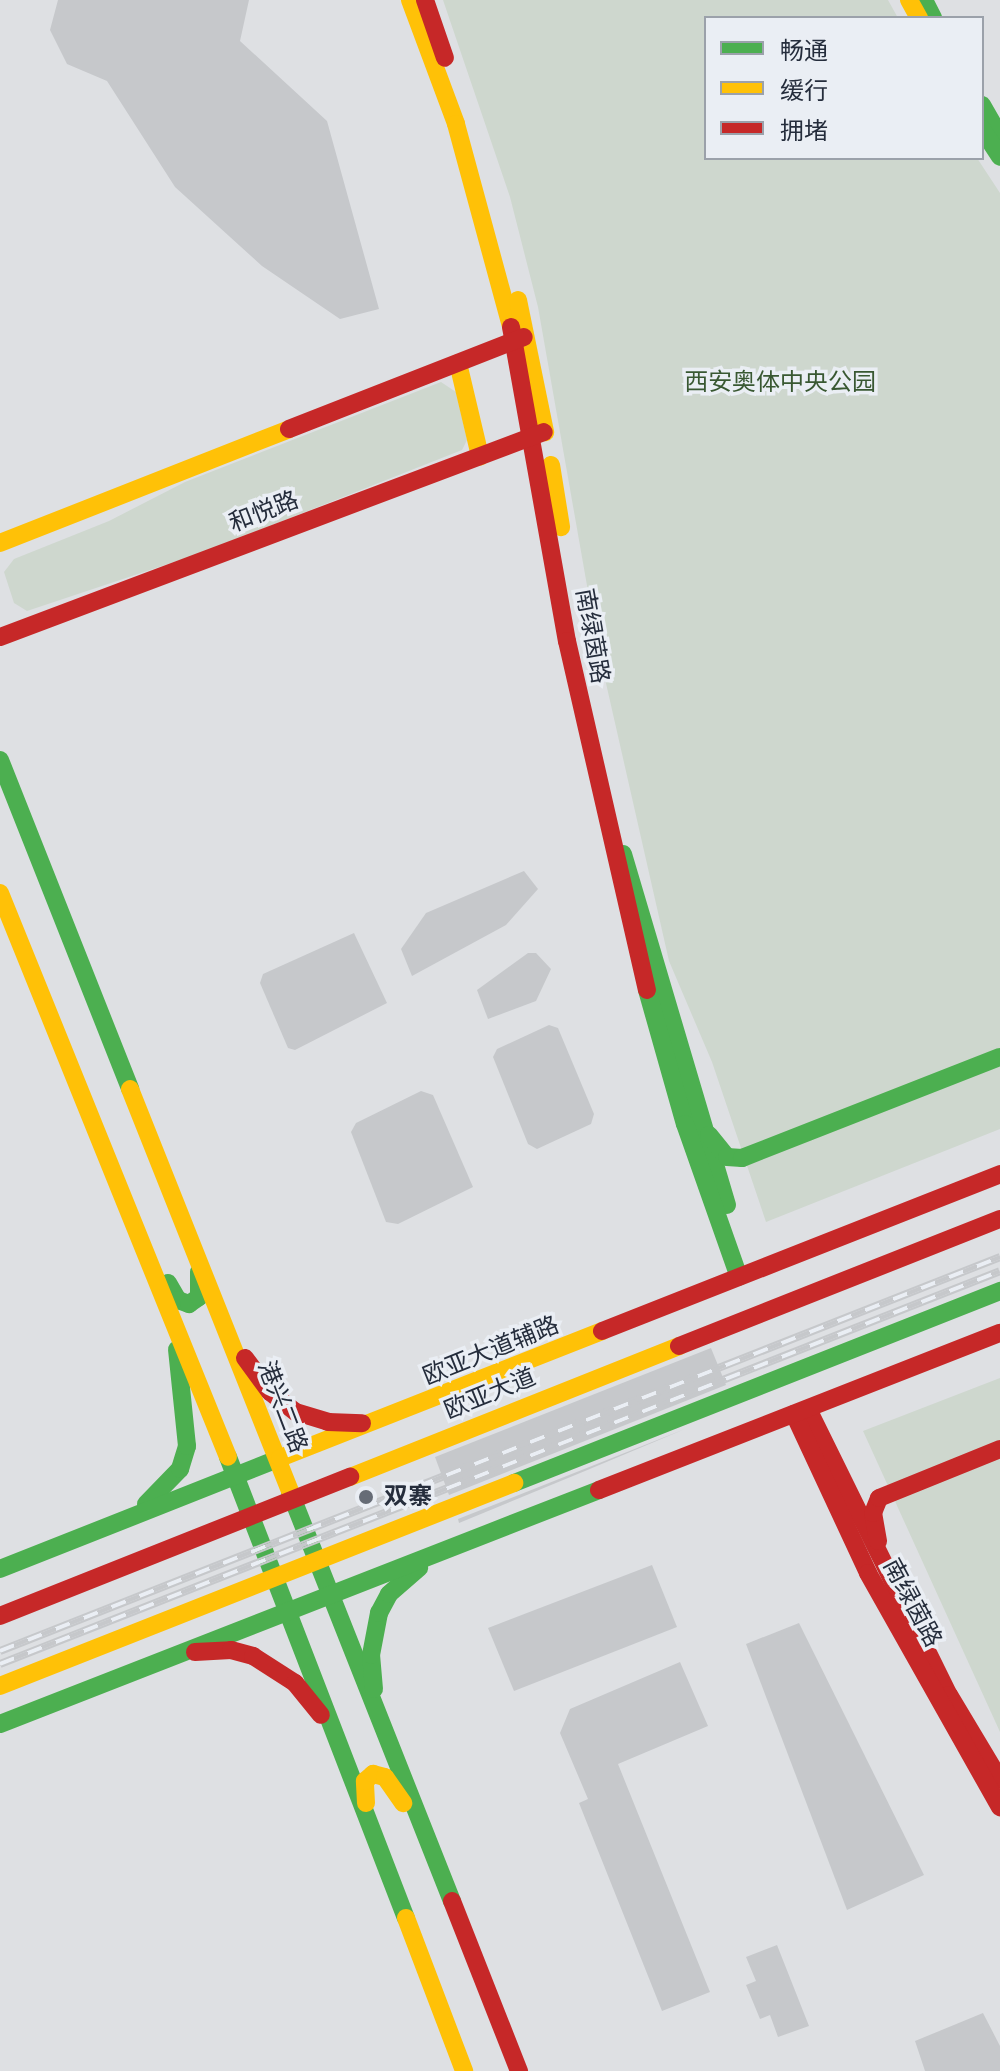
<!DOCTYPE html>
<html>
<head>
<meta charset="utf-8">
<style>
	body { margin:0 }
	#map { position:relative; width:1000px; height:2071px; overflow:hidden; background:#dee0e3; font-family:"Fira Sans","Noto Sans SC",sans-serif }
	div>[style] { position:absolute }
	[style*='--x'] { left:calc(var(--x)*1px); top:calc(var(--y)*1px); width:calc(var(--w)*1px); rotate:calc(var(--a)*1deg) }
	.green>* { inset:0; background:#ced7ce }
	.building>* { inset:0; background:#c6c8cb }
	.fast>* { height:18px; margin:-9px; padding:0 9px; transform-origin:9px; border-radius:9px; background:#4caf50 }
	.slow>* { height:18px; margin:-9px; padding:0 9px; transform-origin:9px; border-radius:9px; background:#ffc107 }
	.jam>* { height:18px; margin:-9px; padding:0 9px; transform-origin:9px; border-radius:9px; background:#c62828 }
	.rail>* { height:8px; margin-top:-4px; transform-origin:0; background:repeating-linear-gradient(90deg,#eaeef4 0 15px,#c6c8cb 0 30px); box-sizing:border-box; border-block:2px solid #c6c8cb }
	.dots>* { width:22px; height:22px; translate:-50% -50%; box-sizing:border-box; border:4px solid #eaeef4; border-radius:50% }
	span { translate:-50% -50%; white-space:nowrap; text-align:center; line-height:1.15; -webkit-text-stroke:7px #eaeef4; paint-order:stroke }
	.park-label { font-size:24px; color:#395832 }
	.street-label { font-size:24px; color:#252d3c }
	.poi-label { font-size:24px; color:#252d3c; font-weight:700 }
	.left { translate:0 -50%; text-align:left }
	.legend { position:absolute; left:704px; top:16px; width:280px; height:144px; box-sizing:border-box; background:#eaeef4; border:2px solid #9ba1aa; margin:0; padding:10px 14px; list-style:none; font-size:24px; color:#252d3c }
	.legend li { display:flex; align-items:center; gap:16px; height:40px }
	.legend b { width:40px; border:2px solid #9ba1aa }
</style>
</head>
<body>
<div id="map">
	<div class="green">
		<div style="clip-path:polygon(443px 0,888px 0,898px 18px,706px 18px,706px 158px,977px 158px,1000px 193px,1000px 1129px,766px 1222px,712px 1062px,669px 961px,598px 648px,538px 307px,510px 197px)"></div>
		<div style="clip-path:polygon(441px 382px,456px 392px,467px 440px,462px 450px,204px 552px,27px 611px,14px 603px,4px 572px,14px 559px,109px 521px,185px 482px)"></div>
		<div style="clip-path:polygon(1000px 1378px,1000px 1732px,863px 1431px)"></div>
	</div>
	<div class="building">
		<div style="clip-path:polygon(58px 0,249px 0,240px 41px,327px 121px,379px 309px,340px 319px,262px 266px,175px 187px,107px 81px,67px 64px,50px 30px)"></div>
		<div style="clip-path:polygon(524px 871px,538px 889px,506px 925px,412px 976px,401px 949px,426px 913px)"></div>
		<div style="clip-path:polygon(354px 933px,387px 1003px,295px 1050px,288px 1048px,260px 983px,263px 974px)"></div>
		<div style="clip-path:polygon(528px 953px,536px 953px,551px 969px,536px 1001px,488px 1019px,477px 990px)"></div>
		<div style="clip-path:polygon(549px 1025px,558px 1028px,594px 1114px,591px 1124px,537px 1149px,528px 1144px,493px 1057px,497px 1049px)"></div>
		<div style="clip-path:polygon(421px 1091px,433px 1095px,473px 1187px,398px 1224px,386px 1222px,351px 1132px,356px 1123px)"></div>
		<div style="clip-path:polygon(711px 1348px,726px 1385px,449px 1495px,435px 1457px)"></div>
		<div style="clip-path:polygon(685px 1429px,585px 1471px,459px 1523px,458px 1519px)"></div>
		<div style="clip-path:polygon(652px 1565px,677px 1627px,514px 1691px,488px 1628px)"></div>
		<div style="clip-path:polygon(799px 1623px,924px 1875px,847px 1910px,746px 1644px)"></div>
		<div style="clip-path:polygon(680px 1662px,708px 1726px,618px 1764px,710px 1992px,662px 2011px,579px 1803px,588px 1799px,560px 1733px,570px 1709px)"></div>
		<div style="clip-path:polygon(777px 1945px,809px 2026px,778px 2037px,770px 2015px,760px 2019px,746px 1985px,756px 1981px,746px 1957px)"></div>
		<div style="clip-path:polygon(983px 2013px,1000px 2046px,1000px 2071px,925px 2071px,915px 2041px)"></div>
	</div>
	<div class="fast">
		<div style="--x:924;--y:0;--w:20;--a:63"></div>
		<div style="--x:982;--y:105;--w:36;--a:60"></div>
		<div style="--x:982;--y:129;--w:33;--a:57"></div>
		<div style="--x:0;--y:760;--w:354;--a:68.4"></div>
		<div style="--x:623;--y:854;--w:366;--a:73.5"></div>
		<div style="--x:647;--y:990;--w:139;--a:74.2"></div>
		<div style="--x:685;--y:1124;--w:162;--a:70.6"></div>
		<div style="--x:709;--y:1135;--w:28;--a:51"></div>
		<div style="--x:727;--y:1157;--w:15;--a:4"></div>
		<div style="--x:742;--y:1158;--w:277;--a:-21.4"></div>
		<div style="--x:168;--y:1283;--w:20;--a:60"></div>
		<div style="--x:178;--y:1300;--w:12;--a:20"></div>
		<div style="--x:189;--y:1304;--w:12;--a:-35"></div>
		<div style="--x:199;--y:1297;--w:25;--a:-90"></div>
		<div style="--x:228;--y:1457;--w:494;--a:68.9"></div>
		<div style="--x:514;--y:1483;--w:523;--a:-21.56"></div>
		<div style="--x:290;--y:1492;--w:440;--a:68.4"></div>
		<div style="--x:146;--y:1504;--w:49;--a:-45.8"></div>
		<div style="--x:180;--y:1469;--w:24;--a:-73"></div>
		<div style="--x:187;--y:1446;--w:97;--a:-95.9"></div>
		<div style="--x:0;--y:1569;--w:301;--a:-21.6"></div>
		<div style="--x:374;--y:1689;--w:34;--a:-95"></div>
		<div style="--x:371;--y:1655;--w:43;--a:-79.2"></div>
		<div style="--x:379;--y:1613;--w:21;--a:-62"></div>
		<div style="--x:389;--y:1594;--w:40;--a:-41"></div>
		<div style="--x:0;--y:1724;--w:643;--a:-21.34"></div>
	</div>
	<div class="slow">
		<div style="--x:410;--y:0;--w:132;--a:69.6"></div>
		<div style="--x:456;--y:124;--w:210;--a:74.8"></div>
		<div style="--x:909;--y:0;--w:21;--a:61"></div>
		<div style="--x:518;--y:300;--w:135;--a:78.4"></div>
		<div style="--x:458;--y:363;--w:96;--a:76.7"></div>
		<div style="--x:551;--y:465;--w:63;--a:80.8"></div>
		<div style="--x:0;--y:543;--w:311;--a:-21.5"></div>
		<div style="--x:0;--y:893;--w:608;--a:67.99"></div>
		<div style="--x:130;--y:1089;--w:434;--a:68.3"></div>
		<div style="--x:280;--y:1458;--w:346;--a:-21.5"></div>
		<div style="--x:350;--y:1477;--w:354;--a:-21.7"></div>
		<div style="--x:0;--y:1686;--w:553;--a:-21.55"></div>
		<div style="--x:366;--y:1803;--w:22;--a:-93"></div>
		<div style="--x:365;--y:1781;--w:11;--a:-41"></div>
		<div style="--x:373;--y:1774;--w:12;--a:14"></div>
		<div style="--x:385;--y:1777;--w:32;--a:55"></div>
		<div style="--x:406;--y:1918;--w:164;--a:69.2"></div>
	</div>
	<div class="jam">
		<div style="--x:425;--y:0;--w:61;--a:71"></div>
		<div style="--x:511;--y:327;--w:319;--a:79.9"></div>
		<div style="--x:567;--y:641;--w:358;--a:77.1"></div>
		<div style="--x:289;--y:429;--w:252;--a:-21.4"></div>
		<div style="--x:0;--y:637;--w:581;--a:-20.65"></div>
		<div style="--x:602;--y:1331;--w:428;--a:-21.5"></div>
		<div style="--x:679;--y:1346;--w:345;--a:-21.6"></div>
		<div style="--x:245;--y:1358;--w:42;--a:53.7"></div>
		<div style="--x:270;--y:1392;--w:33;--a:38"></div>
		<div style="--x:296;--y:1412;--w:34;--a:17"></div>
		<div style="--x:328;--y:1422;--w:34;--a:2"></div>
		<div style="--x:808;--y:1409;--w:319;--a:63.8"></div>
		<div style="--x:949;--y:1695;--w:99;--a:59"></div>
		<div style="--x:794;--y:1414;--w:175;--a:65"></div>
		<div style="--x:868;--y:1573;--w:269;--a:60.6"></div>
		<div style="--x:599;--y:1490;--w:431;--a:-21.4"></div>
		<div style="--x:878;--y:1541;--w:28;--a:-100"></div>
		<div style="--x:873;--y:1513;--w:16;--a:-68"></div>
		<div style="--x:879;--y:1498;--w:131;--a:-22"></div>
		<div style="--x:0;--y:1616;--w:377;--a:-21.7"></div>
		<div style="--x:195;--y:1652;--w:36;--a:-3"></div>
		<div style="--x:231;--y:1650;--w:23;--a:15"></div>
		<div style="--x:253;--y:1656;--w:50;--a:32.7"></div>
		<div style="--x:295;--y:1683;--w:41;--a:50.9"></div>
		<div style="--x:452;--y:1901;--w:183;--a:68.5"></div>
	</div>
	<div class="rail">
		<div style="--x:0;--y:1651;--w:1075;--a:-21.5"></div>
		<div style="--x:0;--y:1664;--w:1074;--a:-21.45"></div>
	</div>
	<div class="dots">
		<div style="left:366px;top:1497px;background:#666c76"></div>
	</div>
	<div class="park-label">
		<span style="left:780px;top:383px">西安奥体中央公园</span>
	</div>
	<div class="street-label">
		<span style="left:264px;top:512px;rotate:-21deg">和悦路</span>
		<span style="left:592px;top:636px;rotate:80deg">南绿茵路</span>
		<span style="left:491px;top:1351px;rotate:-22deg">欧亚大道辅路</span>
		<span style="left:490px;top:1394px;rotate:-22deg">欧亚大道</span>
		<span style="left:282px;top:1407px;rotate:69deg">港兴二路</span>
		<span style="left:912px;top:1603px;rotate:62deg">南绿茵路</span>
	</div>
	<div class="poi-label">
		<span class="left" style="left:384px;top:1497px">双寨</span>
	</div>
	<ul class="legend">
	<li><b style="height:10px;background:#4caf50"></b>畅通</li>
	<li><b style="height:10px;background:#ffc107"></b>缓行</li>
	<li><b style="height:10px;background:#c62828"></b>拥堵</li>
	</ul>
</div>
</body>
</html>
